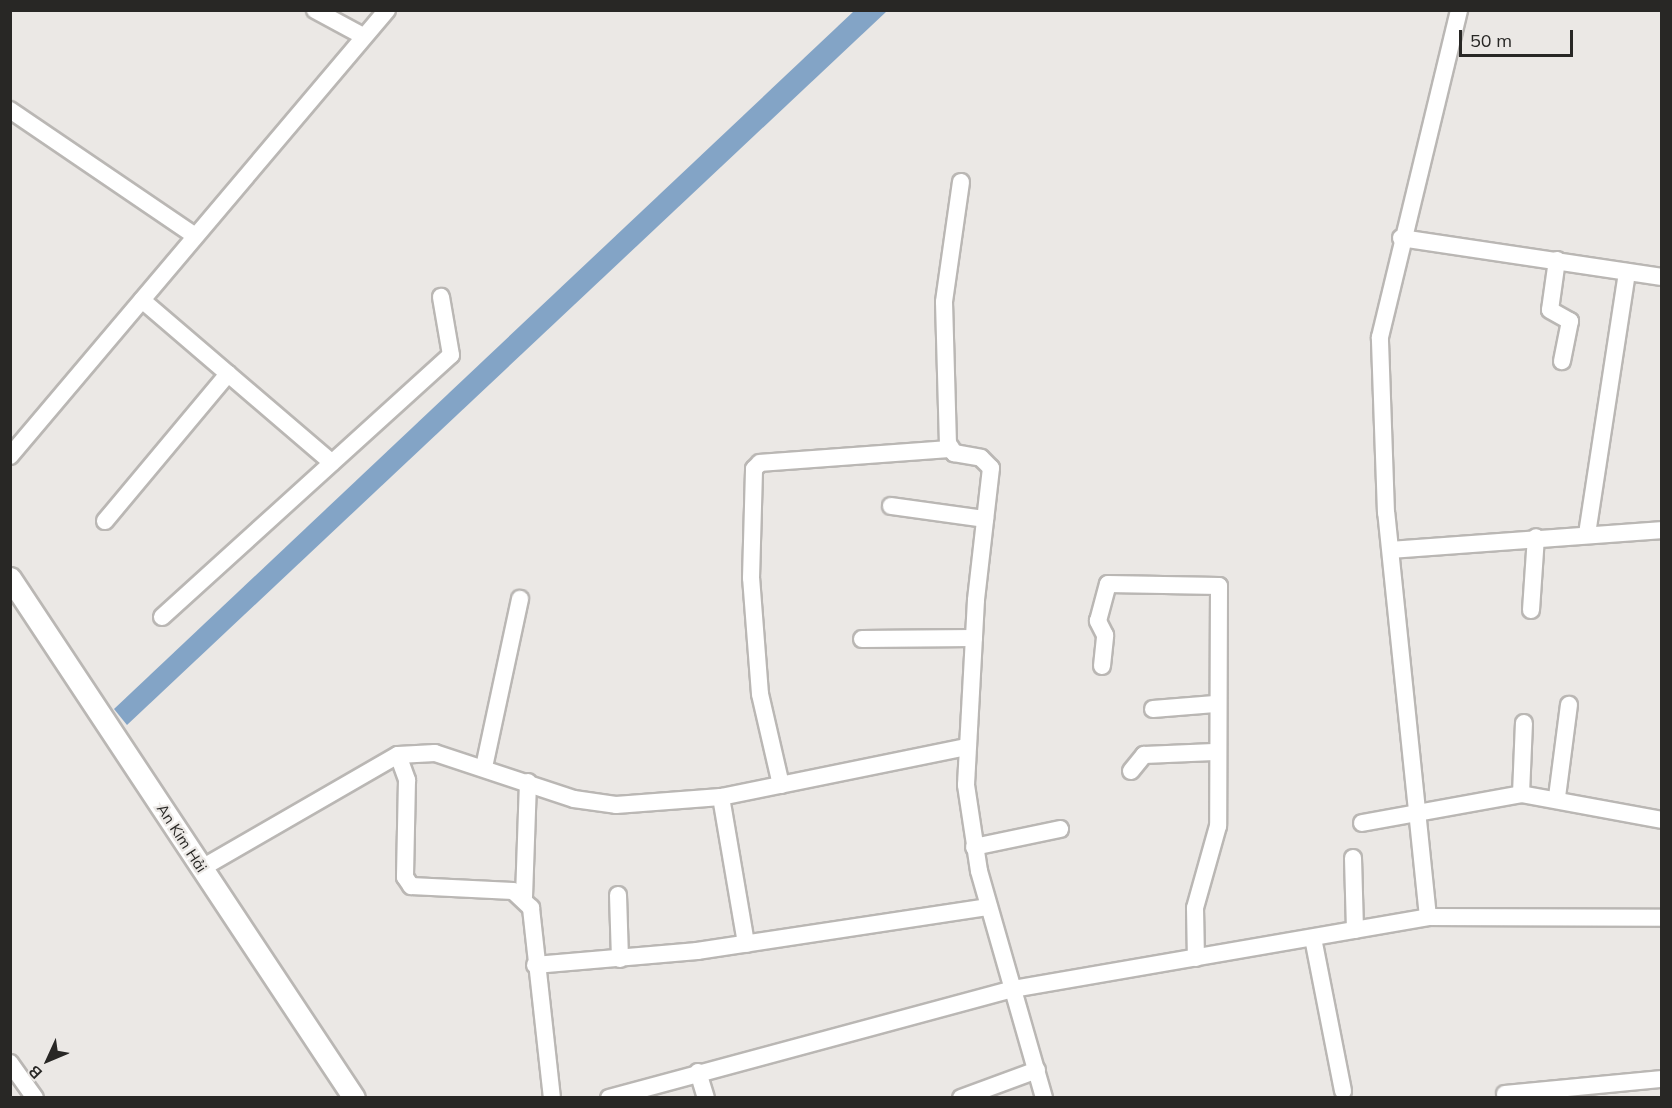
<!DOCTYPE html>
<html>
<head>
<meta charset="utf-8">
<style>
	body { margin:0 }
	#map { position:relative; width:1672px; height:1108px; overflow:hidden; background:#ebe8e5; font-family:Mulish,sans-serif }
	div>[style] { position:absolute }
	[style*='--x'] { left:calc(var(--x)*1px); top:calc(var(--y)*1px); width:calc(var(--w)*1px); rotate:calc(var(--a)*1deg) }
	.water>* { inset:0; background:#83a4c6 }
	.roads { filter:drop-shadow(2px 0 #bab7b4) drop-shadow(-2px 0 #bab7b4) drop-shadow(0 2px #bab7b4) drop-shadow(0 -2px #bab7b4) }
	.minor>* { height:16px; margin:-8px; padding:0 8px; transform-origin:8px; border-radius:8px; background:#fff }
	.tertiary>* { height:21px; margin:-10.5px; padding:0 10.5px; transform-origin:10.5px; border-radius:10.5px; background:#fff }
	span { translate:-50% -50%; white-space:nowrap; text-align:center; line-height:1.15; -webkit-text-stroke:4.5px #ebe8e5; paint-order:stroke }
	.street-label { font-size:15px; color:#282725 }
	.frame { position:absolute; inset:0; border:12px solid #282725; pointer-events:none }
	.north { position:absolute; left:18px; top:1030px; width:60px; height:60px; -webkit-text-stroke:4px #ebe8e5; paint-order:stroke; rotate:226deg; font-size:16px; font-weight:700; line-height:24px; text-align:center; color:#282725 }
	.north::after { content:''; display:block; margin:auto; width:21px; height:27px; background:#282725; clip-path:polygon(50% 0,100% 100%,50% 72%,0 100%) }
	.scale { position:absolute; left:1459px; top:30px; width:114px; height:27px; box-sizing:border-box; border:3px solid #282725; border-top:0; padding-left:8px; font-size:18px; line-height:21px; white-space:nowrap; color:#282725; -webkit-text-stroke:4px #ebe8e5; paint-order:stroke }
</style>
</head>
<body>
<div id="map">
	<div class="water">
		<div style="clip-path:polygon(854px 11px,887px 11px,127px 725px,114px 709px)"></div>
	</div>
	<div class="roads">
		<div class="minor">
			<div style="--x:315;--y:10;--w:55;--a:28.4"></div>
			<div style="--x:10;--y:110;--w:222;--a:34.2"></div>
			<div style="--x:961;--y:182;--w:121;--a:98.1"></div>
			<div style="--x:944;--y:302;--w:141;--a:88.4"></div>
			<div style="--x:948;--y:443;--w:12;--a:59"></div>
			<div style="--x:954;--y:453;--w:27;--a:10"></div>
			<div style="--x:981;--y:458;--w:14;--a:45"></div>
			<div style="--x:991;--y:468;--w:133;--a:96.5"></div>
			<div style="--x:976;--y:600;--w:185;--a:93.1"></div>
			<div style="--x:966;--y:785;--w:87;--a:81.4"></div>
			<div style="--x:979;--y:871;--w:236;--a:74"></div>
			<div style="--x:1401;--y:238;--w:264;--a:8.5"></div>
			<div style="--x:1557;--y:260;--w:50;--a:98"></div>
			<div style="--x:1550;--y:310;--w:23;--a:29"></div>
			<div style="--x:1570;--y:321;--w:41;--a:101.3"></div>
			<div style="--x:142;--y:300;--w:250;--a:40.6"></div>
			<div style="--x:10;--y:456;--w:584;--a:-49.79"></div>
			<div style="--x:891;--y:506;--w:95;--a:7.9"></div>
			<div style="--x:105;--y:521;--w:192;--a:-50.1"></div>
			<div style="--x:1587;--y:534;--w:265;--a:-81.3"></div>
			<div style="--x:1391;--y:550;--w:272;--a:-4.2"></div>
			<div style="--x:1531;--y:610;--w:73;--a:-86.1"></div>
			<div style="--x:162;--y:617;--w:390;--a:-42.2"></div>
			<div style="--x:451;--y:355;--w:59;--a:-99.8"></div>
			<div style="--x:862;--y:639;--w:112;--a:-0.5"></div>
			<div style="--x:1102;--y:666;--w:31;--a:-84"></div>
			<div style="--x:1105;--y:635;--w:16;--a:-117"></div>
			<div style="--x:1098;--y:621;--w:38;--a:-75"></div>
			<div style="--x:1108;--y:584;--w:111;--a:1"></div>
			<div style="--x:1219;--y:586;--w:240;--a:90.2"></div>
			<div style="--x:1218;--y:826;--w:85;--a:105.7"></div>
			<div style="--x:1195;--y:908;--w:50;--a:88.9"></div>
			<div style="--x:1153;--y:709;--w:62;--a:-4.6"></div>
			<div style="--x:398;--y:755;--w:27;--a:70"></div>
			<div style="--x:407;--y:780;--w:97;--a:91.2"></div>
			<div style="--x:405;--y:877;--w:11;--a:56"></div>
			<div style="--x:411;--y:886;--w:102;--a:2.8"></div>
			<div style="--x:513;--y:891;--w:25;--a:43"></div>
			<div style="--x:531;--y:908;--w:191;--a:83.7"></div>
			<div style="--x:484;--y:767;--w:172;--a:-77.9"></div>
			<div style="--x:1131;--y:771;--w:21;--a:-51"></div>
			<div style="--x:1144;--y:755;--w:70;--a:-2.5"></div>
			<div style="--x:781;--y:785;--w:93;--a:-103"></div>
			<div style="--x:760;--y:694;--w:116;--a:-94.4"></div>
			<div style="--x:751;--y:578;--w:109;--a:-88.4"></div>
			<div style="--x:754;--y:469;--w:8;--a:-45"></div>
			<div style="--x:760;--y:463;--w:192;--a:-4.2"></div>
			<div style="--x:1521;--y:794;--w:71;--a:-87.6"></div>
			<div style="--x:721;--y:797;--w:149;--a:80.3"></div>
			<div style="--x:1557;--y:797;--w:93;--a:-82.6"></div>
			<div style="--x:1362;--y:823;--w:162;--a:-10.3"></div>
			<div style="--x:1521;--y:794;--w:143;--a:10.4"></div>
			<div style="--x:974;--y:847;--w:88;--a:-11.8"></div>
			<div style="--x:1353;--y:858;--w:72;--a:88.4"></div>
			<div style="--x:202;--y:868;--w:226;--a:-30"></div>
			<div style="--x:398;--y:755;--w:37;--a:-3"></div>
			<div style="--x:435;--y:753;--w:146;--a:18.3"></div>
			<div style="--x:574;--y:799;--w:42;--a:8.1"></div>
			<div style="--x:616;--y:805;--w:105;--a:-4.4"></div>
			<div style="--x:721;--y:797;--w:251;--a:-11.5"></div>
			<div style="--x:618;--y:895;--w:64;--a:88.2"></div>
			<div style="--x:524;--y:897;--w:115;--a:-88"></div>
			<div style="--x:1428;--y:917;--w:406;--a:-95.9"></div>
			<div style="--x:1386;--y:513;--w:176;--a:-92"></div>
			<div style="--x:1380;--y:337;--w:336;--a:-76.4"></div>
			<div style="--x:1313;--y:938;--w:156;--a:78.9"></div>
			<div style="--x:535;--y:965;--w:163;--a:-4.9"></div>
			<div style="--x:697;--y:951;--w:295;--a:-8.6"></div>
			<div style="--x:10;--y:1063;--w:43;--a:54.5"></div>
			<div style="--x:698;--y:1072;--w:27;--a:73"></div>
			<div style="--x:1505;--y:1094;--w:158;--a:-5.5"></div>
			<div style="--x:609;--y:1098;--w:418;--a:-15.1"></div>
			<div style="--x:1013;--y:989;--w:421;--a:-9.8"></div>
			<div style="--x:1428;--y:917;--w:234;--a:0.2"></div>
			<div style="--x:961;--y:1098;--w:81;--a:-20.2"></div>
		</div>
		<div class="tertiary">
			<div style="--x:10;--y:578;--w:623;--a:56.51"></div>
		</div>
	</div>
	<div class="street-label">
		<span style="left:182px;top:838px;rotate:57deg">An Kim Hải</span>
	</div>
	<div class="frame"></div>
	<div class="north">B</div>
	<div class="scale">50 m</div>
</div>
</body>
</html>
